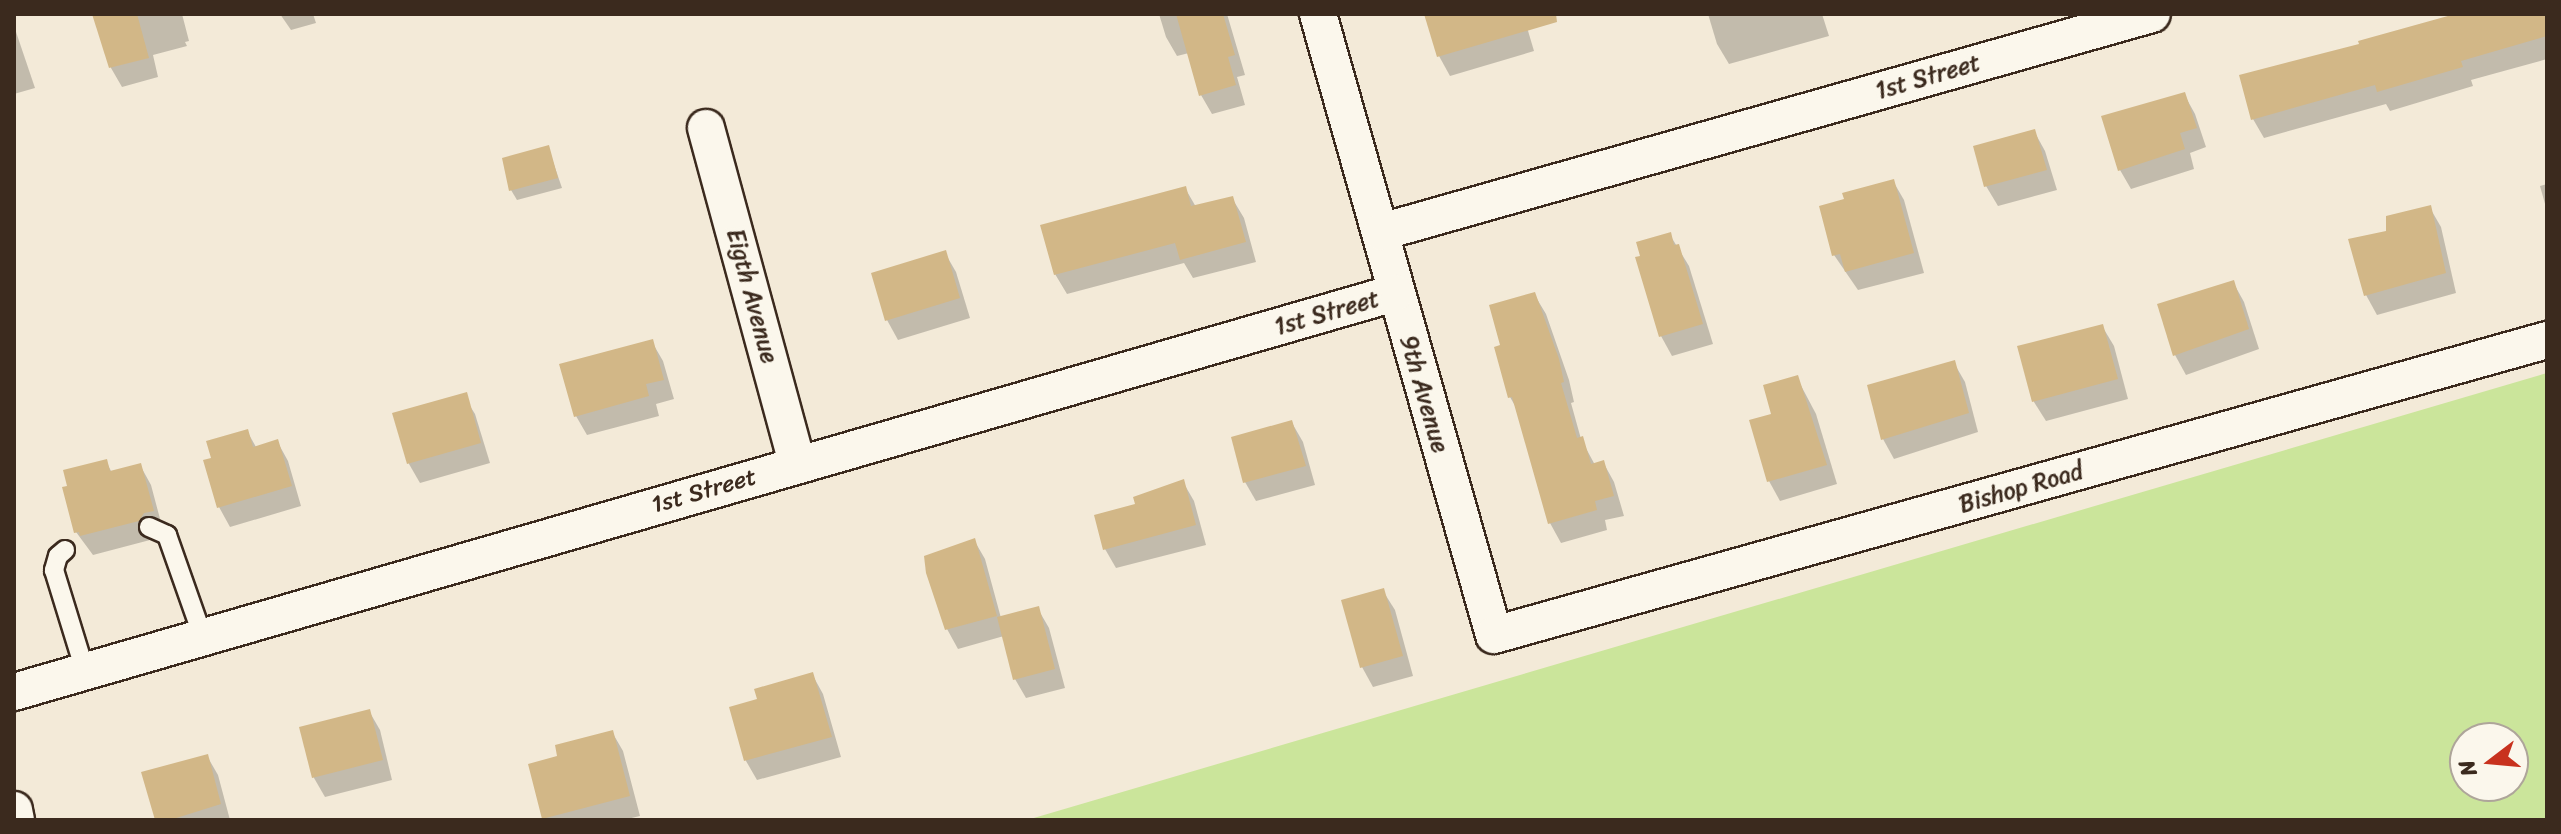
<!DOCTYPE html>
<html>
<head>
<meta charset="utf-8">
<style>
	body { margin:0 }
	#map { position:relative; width:2561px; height:834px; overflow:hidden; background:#f3ead8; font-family:Sriracha,sans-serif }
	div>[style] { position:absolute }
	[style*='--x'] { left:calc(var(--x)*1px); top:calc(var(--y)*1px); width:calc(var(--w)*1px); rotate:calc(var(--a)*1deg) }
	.green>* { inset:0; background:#cbe59b }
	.shadow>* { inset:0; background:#0003 }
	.building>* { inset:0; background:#d2b787 }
	.roads { filter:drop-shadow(2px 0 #3b2a1e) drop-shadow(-2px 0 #3b2a1e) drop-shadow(0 2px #3b2a1e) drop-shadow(0 -2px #3b2a1e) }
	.service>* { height:18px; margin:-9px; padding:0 9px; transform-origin:9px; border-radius:9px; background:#fbf7ec }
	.minor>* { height:36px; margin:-18px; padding:0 18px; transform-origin:18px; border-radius:18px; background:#fbf7ec }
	span { translate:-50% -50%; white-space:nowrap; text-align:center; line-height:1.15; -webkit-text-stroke:8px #fbf7ec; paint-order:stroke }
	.street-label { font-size:24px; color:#3b2a1e }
	.frame { position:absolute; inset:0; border:16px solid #3b2a1e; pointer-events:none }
	.north { position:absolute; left:2449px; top:722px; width:80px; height:80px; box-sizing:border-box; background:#fbf7ec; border:2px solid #aea59a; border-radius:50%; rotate:254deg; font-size:22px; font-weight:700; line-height:32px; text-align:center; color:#3b2a1e }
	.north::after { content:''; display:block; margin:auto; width:28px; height:36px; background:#c8321e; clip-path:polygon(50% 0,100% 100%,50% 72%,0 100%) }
</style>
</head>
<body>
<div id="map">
	<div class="green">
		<div style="clip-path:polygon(evenodd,2547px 373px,2547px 820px,1027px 820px,2547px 373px,2465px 738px,2513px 738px,2513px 786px,2465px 786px,2465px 738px)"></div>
	</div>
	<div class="shadow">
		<div style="clip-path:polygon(95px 14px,182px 14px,189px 41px,185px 42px,187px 46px,153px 55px,158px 77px,122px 87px,111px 68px)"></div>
		<div style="clip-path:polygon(280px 14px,313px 14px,316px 23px,291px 30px)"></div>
		<div style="clip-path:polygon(1159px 14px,1227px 14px,1245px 75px,1237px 77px,1245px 105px,1212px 114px,1201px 95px,1189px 53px,1177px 56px,1166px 37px)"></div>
		<div style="clip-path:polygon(1426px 14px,1523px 14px,1534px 51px,1450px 76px,1439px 56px)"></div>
		<div style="clip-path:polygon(1708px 14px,1822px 14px,1829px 36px,1729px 64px,1717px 44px)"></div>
		<div style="clip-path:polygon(2462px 14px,2547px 14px,2547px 59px,2471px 80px,2473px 86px,2390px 111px,2386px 104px,2264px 138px,2253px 119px,2362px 46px)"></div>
		<div style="clip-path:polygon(14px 26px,35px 88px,14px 94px)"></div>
		<div style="clip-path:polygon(2184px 94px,2195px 114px,2206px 147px,2190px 153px,2194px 169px,2131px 189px,2120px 170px)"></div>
		<div style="clip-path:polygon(2034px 131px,2045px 151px,2057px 190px,1998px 206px,1986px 186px)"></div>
		<div style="clip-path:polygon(548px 147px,562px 188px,517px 200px,511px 190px)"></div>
		<div style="clip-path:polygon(1893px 181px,1904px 200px,1924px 273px,1858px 290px,1834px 255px,1846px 200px)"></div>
		<div style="clip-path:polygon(2547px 184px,2547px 211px,2540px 186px)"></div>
		<div style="clip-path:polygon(1185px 188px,1196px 207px,1232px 198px,1244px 218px,1256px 262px,1193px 278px,1184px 263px,1067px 294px,1055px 274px)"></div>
		<div style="clip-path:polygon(2430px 208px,2441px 227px,2456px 293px,2377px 315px,2366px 295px,2388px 233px)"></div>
		<div style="clip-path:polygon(1670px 235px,1689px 266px,1713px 344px,1672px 356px,1661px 336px)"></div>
		<div style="clip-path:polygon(945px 253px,956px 272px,970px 318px,898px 340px,887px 320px)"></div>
		<div style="clip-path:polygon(2233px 282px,2244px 302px,2259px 349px,2186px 375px,2175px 355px,2159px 305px)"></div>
		<div style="clip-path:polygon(1534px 294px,1546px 314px,1569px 380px,1574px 402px,1571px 403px,1581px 439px,1595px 465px,1603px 462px,1614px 482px,1624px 516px,1605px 520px,1607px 530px,1561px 543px,1550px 523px,1518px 411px,1510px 397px,1502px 347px)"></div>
		<div style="clip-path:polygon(2102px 326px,2114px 346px,2128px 399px,2046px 421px,2034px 402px,2020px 348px)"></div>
		<div style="clip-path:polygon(652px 342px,663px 361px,674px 399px,656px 404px,659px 416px,587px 435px,576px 416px)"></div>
		<div style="clip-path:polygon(1954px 363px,1965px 382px,1978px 432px,1894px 459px,1883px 439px,1870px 386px)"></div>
		<div style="clip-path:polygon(1797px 378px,1816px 414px,1837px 484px,1780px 501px,1769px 481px,1773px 415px)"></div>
		<div style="clip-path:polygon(463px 395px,475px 414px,490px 463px,420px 483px,409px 464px,395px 414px)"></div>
		<div style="clip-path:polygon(1292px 423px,1303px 442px,1315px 485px,1256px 501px,1245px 482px)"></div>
		<div style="clip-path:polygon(247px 431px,256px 447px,277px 441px,288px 461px,301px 506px,230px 527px,219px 507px,214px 459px)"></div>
		<div style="clip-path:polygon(106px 461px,112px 473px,140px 465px,151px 485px,163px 530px,155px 532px,150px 540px,93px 555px,76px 532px)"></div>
		<div style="clip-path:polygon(1183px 482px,1194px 501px,1206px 545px,1116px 568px,1105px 549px,1137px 505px)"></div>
		<div style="clip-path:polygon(974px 540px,985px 559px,1001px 618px,1038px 609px,1049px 628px,1065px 688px,1026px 698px,1015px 679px,1004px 636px,958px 649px,947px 629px)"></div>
		<div style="clip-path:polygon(1383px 591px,1395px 610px,1413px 676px,1373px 687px,1362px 667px,1343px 602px)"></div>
		<div style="clip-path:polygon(812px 674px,823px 694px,841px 757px,757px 780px,746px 761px,731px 708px,759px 700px)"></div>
		<div style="clip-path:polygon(369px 711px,380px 730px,392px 780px,325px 797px,314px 778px,301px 728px)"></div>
		<div style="clip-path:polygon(612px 732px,623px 751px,640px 816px,623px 820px,545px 820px,530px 766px,560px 758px)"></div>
		<div style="clip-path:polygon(207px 756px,218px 775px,230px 820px,157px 820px)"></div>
	</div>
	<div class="building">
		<div style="clip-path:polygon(92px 14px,137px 14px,149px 58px,109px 68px)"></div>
		<div style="clip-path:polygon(1176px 14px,1223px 14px,1235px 55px,1228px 57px,1236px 85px,1199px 96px)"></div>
		<div style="clip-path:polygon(1424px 14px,1556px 14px,1557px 22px,1437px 57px)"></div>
		<div style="clip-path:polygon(2455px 14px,2547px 14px,2547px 36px,2461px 61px,2463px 67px,2377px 92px,2375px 85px,2251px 120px,2239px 75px,2359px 44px,2358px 41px)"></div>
		<div style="clip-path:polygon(2185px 92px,2197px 128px,2180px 133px,2185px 149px,2118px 171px,2101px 116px)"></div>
		<div style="clip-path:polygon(2035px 129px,2047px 170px,1984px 187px,1973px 146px)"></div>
		<div style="clip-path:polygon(549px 145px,558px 178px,509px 191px,502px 158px)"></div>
		<div style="clip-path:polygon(1894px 179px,1914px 253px,1845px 272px,1840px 254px,1832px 256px,1819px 206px,1844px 199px,1842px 193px)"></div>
		<div style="clip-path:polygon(1186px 186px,1191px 206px,1233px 196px,1246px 242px,1180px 260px,1175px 243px,1054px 275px,1040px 225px)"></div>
		<div style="clip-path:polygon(2431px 205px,2446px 273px,2364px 296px,2348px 239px,2386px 231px,2386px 216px)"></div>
		<div style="clip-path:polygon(1671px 232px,1674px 245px,1679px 244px,1703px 324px,1659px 337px,1635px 257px,1640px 256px,1636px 242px)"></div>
		<div style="clip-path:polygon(946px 250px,960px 298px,885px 321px,871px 273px)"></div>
		<div style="clip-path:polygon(2234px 280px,2249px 329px,2173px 356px,2157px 304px)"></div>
		<div style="clip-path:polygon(1535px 292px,1559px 359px,1564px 382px,1561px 383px,1577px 438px,1583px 436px,1591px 464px,1604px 460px,1614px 496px,1595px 501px,1597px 510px,1548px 524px,1512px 397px,1508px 398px,1494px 347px,1500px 345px,1489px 305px)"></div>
		<div style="clip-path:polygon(2103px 324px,2118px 379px,2032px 402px,2017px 346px)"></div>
		<div style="clip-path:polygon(653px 339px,664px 380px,646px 384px,649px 396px,574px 417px,559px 364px)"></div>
		<div style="clip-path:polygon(1955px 360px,1969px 413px,1881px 440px,1867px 385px)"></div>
		<div style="clip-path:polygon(1798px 375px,1827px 465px,1767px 482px,1749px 420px,1771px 414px,1763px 385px)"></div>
		<div style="clip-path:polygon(467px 392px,481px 443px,407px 464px,392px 413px)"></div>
		<div style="clip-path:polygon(1292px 420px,1306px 466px,1243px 483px,1231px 437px)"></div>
		<div style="clip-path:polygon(248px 429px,253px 447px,278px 439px,292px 486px,217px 508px,203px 460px,211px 458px,206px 441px)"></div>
		<div style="clip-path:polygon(107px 459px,110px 471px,141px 463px,154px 511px,144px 513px,139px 521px,80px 536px,79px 532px,74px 533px,62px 487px,67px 486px,63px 470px)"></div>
		<div style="clip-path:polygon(1184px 479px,1196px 525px,1103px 550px,1094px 515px,1135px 504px,1133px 497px)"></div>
		<div style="clip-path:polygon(975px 538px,997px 616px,945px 630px,926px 573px,924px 556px)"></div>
		<div style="clip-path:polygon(1384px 588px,1403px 656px,1360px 668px,1341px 600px)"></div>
		<div style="clip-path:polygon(1039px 606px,1055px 669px,1013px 680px,997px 617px)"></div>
		<div style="clip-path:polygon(813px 672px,832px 737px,744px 761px,729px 707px,757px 699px,754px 689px)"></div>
		<div style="clip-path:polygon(370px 709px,383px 760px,312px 778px,299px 727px)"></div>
		<div style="clip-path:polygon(613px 730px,630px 796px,542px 819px,528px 764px,557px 756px,555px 745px)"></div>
		<div style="clip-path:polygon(208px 754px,221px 804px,170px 820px,155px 820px,141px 772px)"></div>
	</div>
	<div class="roads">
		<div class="service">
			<div style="--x:149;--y:527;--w:20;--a:24"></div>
			<div style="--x:167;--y:535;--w:108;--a:70.6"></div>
			<div style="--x:65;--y:550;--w:9;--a:139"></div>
			<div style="--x:58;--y:556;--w:15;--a:106"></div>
			<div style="--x:54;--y:570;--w:106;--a:72.9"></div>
		</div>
		<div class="minor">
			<div style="--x:1318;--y:14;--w:645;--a:74.18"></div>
			<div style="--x:1494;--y:635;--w:1094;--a:-15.65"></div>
			<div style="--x:706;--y:128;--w:347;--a:74.8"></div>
			<div style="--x:1381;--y:232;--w:801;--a:-15.79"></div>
			<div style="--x:14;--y:692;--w:1437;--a:-16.12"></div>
			<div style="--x:14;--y:810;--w:10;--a:79"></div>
		</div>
	</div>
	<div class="street-label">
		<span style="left:1928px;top:77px;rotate:-16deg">1st Street</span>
		<span style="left:752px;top:296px;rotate:75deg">Eigth Avenue</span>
		<span style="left:1327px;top:313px;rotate:-16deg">1st Street</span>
		<span style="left:1424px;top:394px;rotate:74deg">9th Avenue</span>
		<span style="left:2021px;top:488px;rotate:-16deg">Bishop Road</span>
		<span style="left:704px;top:491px;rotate:-16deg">1st Street</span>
	</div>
	<div class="frame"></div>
	<div class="north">N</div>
</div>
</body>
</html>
